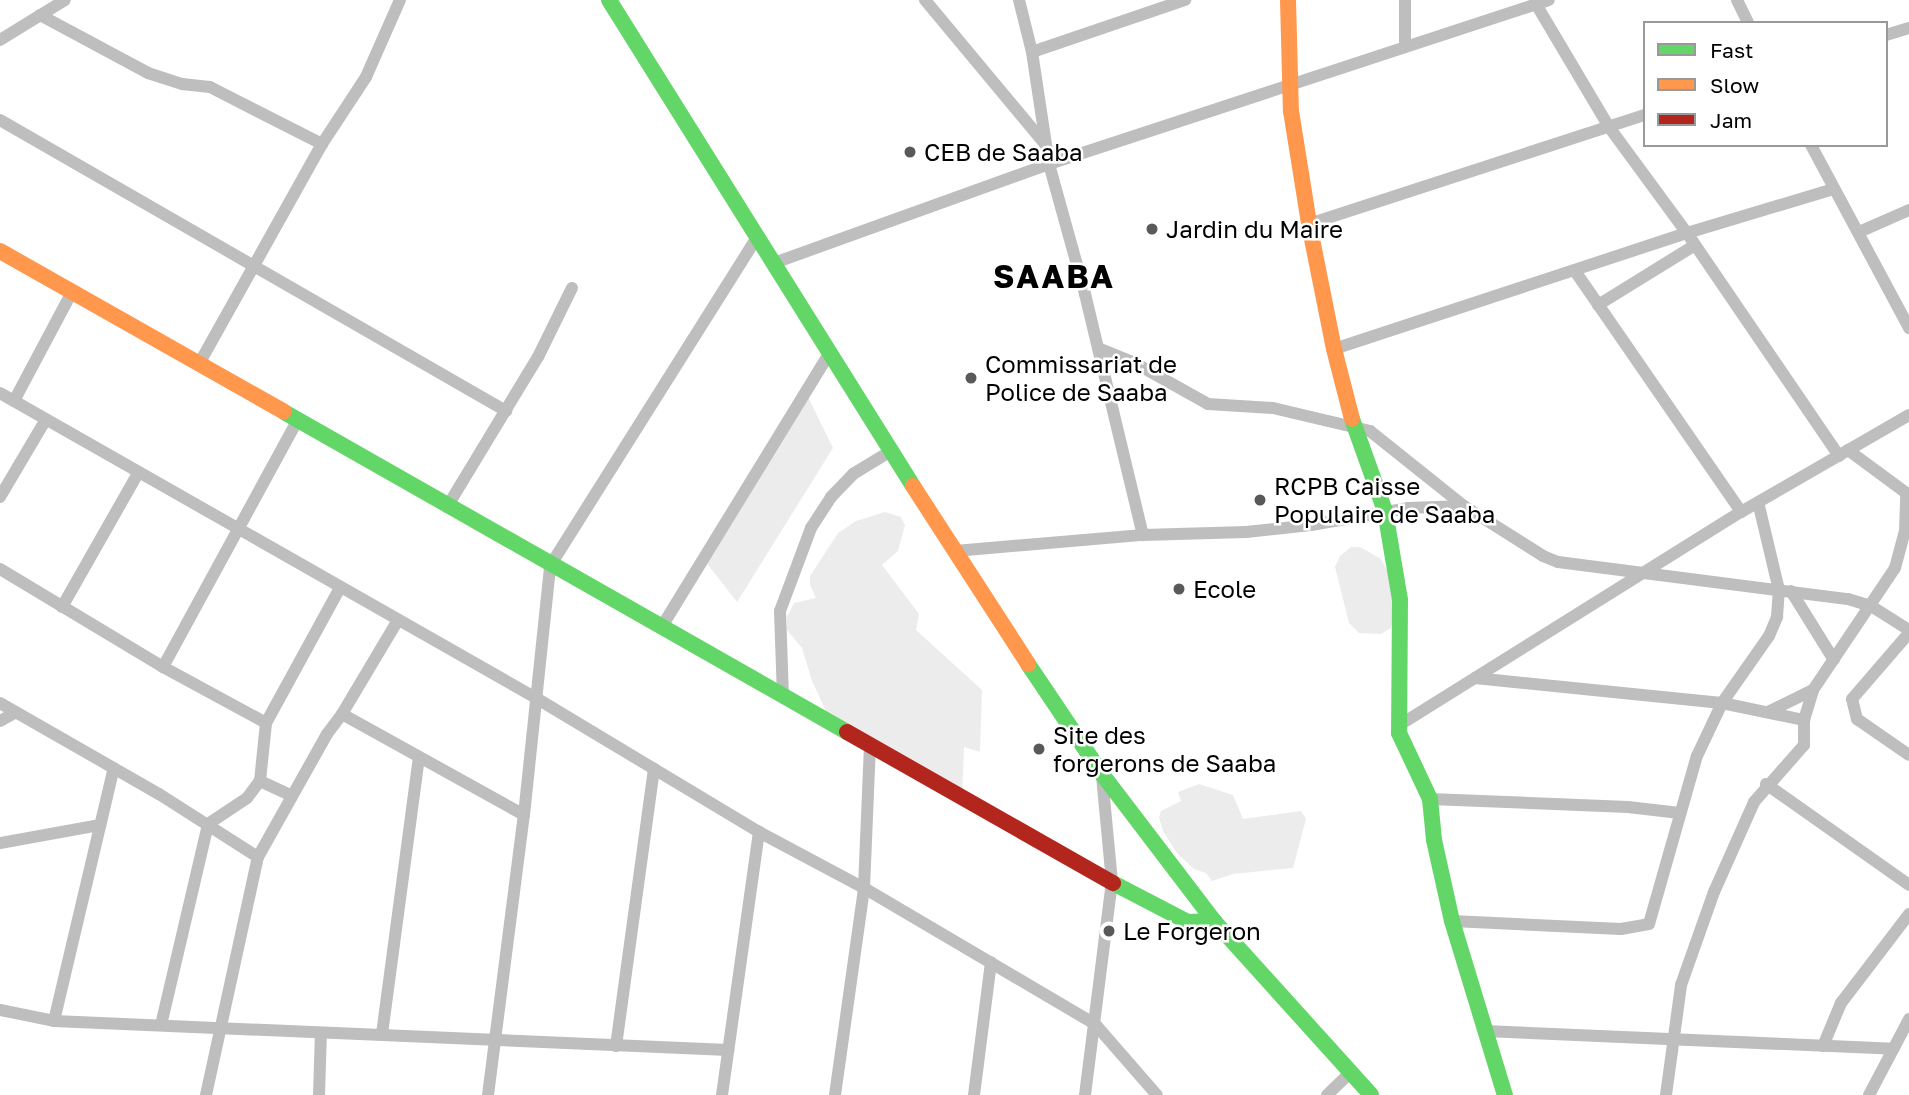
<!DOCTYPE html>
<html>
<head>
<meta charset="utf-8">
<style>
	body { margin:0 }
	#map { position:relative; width:1909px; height:1095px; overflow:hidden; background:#fff; font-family:"Golos Text",sans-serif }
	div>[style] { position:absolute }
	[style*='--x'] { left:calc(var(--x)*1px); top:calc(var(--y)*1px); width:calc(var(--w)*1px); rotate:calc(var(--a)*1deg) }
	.green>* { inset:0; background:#ececec }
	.street>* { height:12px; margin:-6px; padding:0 6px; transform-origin:6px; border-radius:6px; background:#bebebe }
	.fast>* { height:16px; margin:-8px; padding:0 8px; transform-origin:8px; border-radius:8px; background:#63d668 }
	.slow>* { height:16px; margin:-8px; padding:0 8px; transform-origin:8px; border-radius:8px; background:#ff974d }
	.jam>* { height:16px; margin:-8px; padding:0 8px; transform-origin:8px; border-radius:8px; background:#b3261e }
	.dots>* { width:19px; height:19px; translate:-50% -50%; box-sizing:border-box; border:4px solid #fff; border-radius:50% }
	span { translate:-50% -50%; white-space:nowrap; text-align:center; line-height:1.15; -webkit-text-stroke:5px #fff; paint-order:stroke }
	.poi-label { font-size:24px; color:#000 }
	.left { translate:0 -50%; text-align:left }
	.district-label { font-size:32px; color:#000; font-weight:700; letter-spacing:2px }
	.legend { position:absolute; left:1643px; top:21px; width:245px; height:126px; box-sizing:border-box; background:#fff; border:2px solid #999; margin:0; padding:9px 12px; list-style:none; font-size:21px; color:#000 }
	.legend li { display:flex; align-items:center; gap:14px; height:35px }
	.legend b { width:35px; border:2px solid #999 }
</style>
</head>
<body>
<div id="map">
	<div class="green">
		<div style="clip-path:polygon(808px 397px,833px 448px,737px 602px,705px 561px)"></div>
		<div style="clip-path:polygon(885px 512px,901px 517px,905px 525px,898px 551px,882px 565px,919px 614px,916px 630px,982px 690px,980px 752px,964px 747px,962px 797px,831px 722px,812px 681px,802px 648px,787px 630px,787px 617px,794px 603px,816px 598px,810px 585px,810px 576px,838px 533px,856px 521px)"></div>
		<div style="clip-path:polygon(1351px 547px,1360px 547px,1381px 559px,1389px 574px,1394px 617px,1391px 628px,1381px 634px,1359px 633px,1349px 623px,1335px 567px,1340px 556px)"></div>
		<div style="clip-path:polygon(1199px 784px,1233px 795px,1243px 819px,1301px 811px,1306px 819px,1293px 868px,1233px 874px,1212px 881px,1206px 873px,1194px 869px,1177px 853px,1163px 831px,1159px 817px,1161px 811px,1181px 801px,1178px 792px)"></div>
	</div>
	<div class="street">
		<div style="--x:925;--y:0;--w:186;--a:50.2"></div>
		<div style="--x:1019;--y:0;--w:54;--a:76"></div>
		<div style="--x:1032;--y:52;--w:113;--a:81.4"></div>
		<div style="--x:1049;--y:164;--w:135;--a:74.5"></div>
		<div style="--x:1085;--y:294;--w:248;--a:76.5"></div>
		<div style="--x:1405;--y:0;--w:47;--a:90"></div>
		<div style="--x:1737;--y:0;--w:25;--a:64"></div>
		<div style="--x:1536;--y:4;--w:143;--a:59.3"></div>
		<div style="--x:1609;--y:127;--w:132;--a:53.7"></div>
		<div style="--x:1687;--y:233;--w:270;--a:55.7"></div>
		<div style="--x:40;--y:15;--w:123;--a:28.2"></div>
		<div style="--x:148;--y:73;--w:36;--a:18"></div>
		<div style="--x:182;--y:84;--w:28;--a:6"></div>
		<div style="--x:210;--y:87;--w:126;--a:27"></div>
		<div style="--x:1886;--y:35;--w:24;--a:-17"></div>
		<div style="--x:0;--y:40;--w:76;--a:-31.6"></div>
		<div style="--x:1032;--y:52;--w:162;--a:-18.8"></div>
		<div style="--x:0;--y:120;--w:584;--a:29.9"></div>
		<div style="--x:1811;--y:145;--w:208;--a:61.8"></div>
		<div style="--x:1309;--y:224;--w:353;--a:-18"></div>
		<div style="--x:1859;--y:232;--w:55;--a:-23.7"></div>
		<div style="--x:774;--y:263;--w:292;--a:-19.8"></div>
		<div style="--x:1049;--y:164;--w:526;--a:-18.16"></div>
		<div style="--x:1575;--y:271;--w:293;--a:55.4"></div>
		<div style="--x:1598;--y:305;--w:114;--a:-31.7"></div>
		<div style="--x:1098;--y:348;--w:38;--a:22"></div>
		<div style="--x:1133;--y:362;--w:86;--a:29.2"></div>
		<div style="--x:1208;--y:404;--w:65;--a:3.5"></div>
		<div style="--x:1273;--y:408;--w:100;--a:13.3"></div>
		<div style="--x:1370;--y:431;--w:120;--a:38.6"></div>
		<div style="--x:1334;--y:349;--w:372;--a:-18.2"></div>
		<div style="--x:1687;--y:233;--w:153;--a:-16.7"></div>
		<div style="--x:199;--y:364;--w:252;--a:-60.8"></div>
		<div style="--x:322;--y:144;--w:80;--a:-56.7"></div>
		<div style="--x:366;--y:77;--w:84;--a:-66.2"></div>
		<div style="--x:0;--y:393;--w:617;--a:29.64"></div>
		<div style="--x:536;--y:698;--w:260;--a:31"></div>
		<div style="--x:759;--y:832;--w:119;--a:28.1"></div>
		<div style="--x:864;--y:888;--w:268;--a:30.5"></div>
		<div style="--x:1095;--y:1024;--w:94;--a:48.9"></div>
		<div style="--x:14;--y:401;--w:123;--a:-62"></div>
		<div style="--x:1848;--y:450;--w:76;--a:36.4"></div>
		<div style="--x:0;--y:497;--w:88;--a:-59.4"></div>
		<div style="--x:447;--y:507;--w:175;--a:-58.8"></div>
		<div style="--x:538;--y:357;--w:77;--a:-63.8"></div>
		<div style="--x:955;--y:551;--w:189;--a:-4.9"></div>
		<div style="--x:1143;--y:535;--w:103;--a:-1.7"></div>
		<div style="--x:1246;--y:532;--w:65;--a:-6.1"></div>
		<div style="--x:1311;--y:525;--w:98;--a:-9.9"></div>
		<div style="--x:1408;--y:508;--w:56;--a:-2"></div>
		<div style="--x:1464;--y:506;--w:93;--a:32.3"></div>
		<div style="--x:1543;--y:556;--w:16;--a:22"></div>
		<div style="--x:1558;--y:562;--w:292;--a:7.3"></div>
		<div style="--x:1848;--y:599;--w:24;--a:17"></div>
		<div style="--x:1871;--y:606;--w:45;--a:32.3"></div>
		<div style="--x:0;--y:569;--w:190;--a:31"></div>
		<div style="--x:163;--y:667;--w:117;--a:28.5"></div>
		<div style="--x:1791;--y:591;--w:81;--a:58.1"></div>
		<div style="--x:62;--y:607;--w:154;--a:-60.4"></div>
		<div style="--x:661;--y:628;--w:324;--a:-58.5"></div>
		<div style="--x:1909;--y:633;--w:87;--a:130.8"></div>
		<div style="--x:1852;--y:699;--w:21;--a:76"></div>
		<div style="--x:1857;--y:719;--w:63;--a:34.7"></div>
		<div style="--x:163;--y:667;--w:280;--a:-61.4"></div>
		<div style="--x:1475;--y:678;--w:248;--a:5.8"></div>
		<div style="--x:1722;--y:703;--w:84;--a:11.7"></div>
		<div style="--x:783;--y:697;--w:86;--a:-92"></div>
		<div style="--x:780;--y:611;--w:89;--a:-69.5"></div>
		<div style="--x:811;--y:528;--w:37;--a:-57"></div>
		<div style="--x:831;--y:497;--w:32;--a:-46"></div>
		<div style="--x:853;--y:474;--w:44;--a:-31.2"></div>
		<div style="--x:0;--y:703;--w:183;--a:29.8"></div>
		<div style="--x:159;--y:794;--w:117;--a:32.5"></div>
		<div style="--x:1768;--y:712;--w:50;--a:-26.1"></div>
		<div style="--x:342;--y:714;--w:208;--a:29"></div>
		<div style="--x:0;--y:721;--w:18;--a:-29"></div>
		<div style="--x:1398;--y:726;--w:404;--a:-32"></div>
		<div style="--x:1741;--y:512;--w:194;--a:-30"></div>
		<div style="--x:260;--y:781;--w:35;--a:25"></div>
		<div style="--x:1766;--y:784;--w:175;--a:35.2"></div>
		<div style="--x:1430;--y:799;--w:198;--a:2.3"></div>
		<div style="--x:1628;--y:807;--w:52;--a:6.6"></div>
		<div style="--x:0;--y:843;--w:102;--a:-10.2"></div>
		<div style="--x:1452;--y:921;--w:169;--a:2.7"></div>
		<div style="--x:1621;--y:929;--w:28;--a:-10"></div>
		<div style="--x:1649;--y:924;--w:175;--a:-74.1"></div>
		<div style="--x:1697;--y:756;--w:59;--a:-64.7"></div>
		<div style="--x:1722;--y:703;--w:82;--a:-55"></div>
		<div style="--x:1769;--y:636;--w:21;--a:-67"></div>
		<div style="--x:1777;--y:617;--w:27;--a:-86"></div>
		<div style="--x:1779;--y:590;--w:90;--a:-103.4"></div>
		<div style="--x:0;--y:1010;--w:55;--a:11.5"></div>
		<div style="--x:54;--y:1021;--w:675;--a:2.46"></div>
		<div style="--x:54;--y:1021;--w:260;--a:-76.7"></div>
		<div style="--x:161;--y:1025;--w:206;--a:-76.8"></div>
		<div style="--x:208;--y:824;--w:47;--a:-33.7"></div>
		<div style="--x:247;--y:798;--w:21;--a:-53"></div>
		<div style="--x:260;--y:781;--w:58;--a:-84.1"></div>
		<div style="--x:266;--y:723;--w:154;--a:-61.3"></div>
		<div style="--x:1485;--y:1031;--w:409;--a:2.5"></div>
		<div style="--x:382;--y:1034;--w:278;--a:-82.4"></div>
		<div style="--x:616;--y:1046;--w:280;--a:-82.2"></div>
		<div style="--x:1823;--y:1046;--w:47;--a:-67.3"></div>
		<div style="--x:1841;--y:1003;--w:112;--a:-52.6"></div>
		<div style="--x:206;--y:1095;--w:244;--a:-77.7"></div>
		<div style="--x:258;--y:857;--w:141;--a:-60.7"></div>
		<div style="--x:327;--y:734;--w:25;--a:-53"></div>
		<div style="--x:342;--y:714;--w:109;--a:-59.2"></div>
		<div style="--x:319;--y:1095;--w:62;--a:-88.2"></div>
		<div style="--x:488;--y:1095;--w:282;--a:-82.7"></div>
		<div style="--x:524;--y:815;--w:250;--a:-84"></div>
		<div style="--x:550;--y:566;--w:390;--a:-57.8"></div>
		<div style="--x:722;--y:1095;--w:266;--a:-82"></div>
		<div style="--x:835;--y:1095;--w:209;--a:-82"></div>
		<div style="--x:864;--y:888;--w:141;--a:-87.6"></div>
		<div style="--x:974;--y:1095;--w:134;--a:-82.7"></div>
		<div style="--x:1085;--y:1095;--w:215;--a:-82.8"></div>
		<div style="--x:1112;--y:882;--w:106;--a:-95.4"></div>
		<div style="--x:1327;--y:1095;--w:33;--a:-44"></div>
		<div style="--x:1666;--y:1095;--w:111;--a:-82.2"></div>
		<div style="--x:1681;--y:985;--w:99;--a:-70.5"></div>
		<div style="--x:1714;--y:892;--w:98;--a:-66"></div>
		<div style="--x:1754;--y:802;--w:76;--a:-48.7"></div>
		<div style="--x:1804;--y:745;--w:25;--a:-90"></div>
		<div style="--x:1804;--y:720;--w:31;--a:-73"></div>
		<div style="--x:1813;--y:690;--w:147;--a:-56.1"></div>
		<div style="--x:1895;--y:568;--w:38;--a:-75"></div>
		<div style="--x:1905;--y:531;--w:38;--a:-88"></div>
		<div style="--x:1869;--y:1095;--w:86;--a:-62.2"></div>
	</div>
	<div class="fast">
		<div style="--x:609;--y:0;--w:573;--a:57.97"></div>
		<div style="--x:284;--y:412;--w:648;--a:29.61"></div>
		<div style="--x:1352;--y:419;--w:98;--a:70.3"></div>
		<div style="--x:1385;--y:511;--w:90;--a:80.4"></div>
		<div style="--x:1400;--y:600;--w:133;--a:90.4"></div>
		<div style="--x:1399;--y:733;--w:73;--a:64.8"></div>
		<div style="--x:1430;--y:799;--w:41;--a:84.4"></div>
		<div style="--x:1434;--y:840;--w:83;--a:77.5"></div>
		<div style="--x:1452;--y:921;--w:182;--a:73.1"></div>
		<div style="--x:1028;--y:664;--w:133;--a:56.1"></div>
		<div style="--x:1102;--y:774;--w:185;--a:52.7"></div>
		<div style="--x:1214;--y:921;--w:234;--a:47.9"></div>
		<div style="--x:1113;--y:883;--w:85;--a:27.5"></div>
		<div style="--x:1188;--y:922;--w:26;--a:-2"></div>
	</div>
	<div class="slow">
		<div style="--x:1288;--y:0;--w:111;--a:88.5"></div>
		<div style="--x:1291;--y:111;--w:114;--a:80.9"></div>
		<div style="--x:1309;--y:224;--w:127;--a:78.7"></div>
		<div style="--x:1334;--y:349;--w:72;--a:75.6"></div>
		<div style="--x:0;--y:251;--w:326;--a:29.5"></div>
		<div style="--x:913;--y:486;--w:212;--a:57.1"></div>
	</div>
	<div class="jam">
		<div style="--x:847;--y:732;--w:306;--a:29.6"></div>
	</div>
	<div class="dots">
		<div style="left:910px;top:152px;background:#595959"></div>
		<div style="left:1152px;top:229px;background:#595959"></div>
		<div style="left:971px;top:378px;background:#595959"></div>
		<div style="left:1260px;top:500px;background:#595959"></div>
		<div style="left:1179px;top:589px;background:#595959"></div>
		<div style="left:1039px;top:749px;background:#595959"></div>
		<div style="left:1109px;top:931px;background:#595959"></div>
	</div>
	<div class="poi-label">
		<span class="left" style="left:924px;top:152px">CEB de Saaba</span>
		<span class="left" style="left:1166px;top:229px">Jardin du Maire</span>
		<span class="left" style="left:985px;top:378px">Commissariat de<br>Police de Saaba</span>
		<span class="left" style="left:1274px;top:500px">RCPB Caisse<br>Populaire de Saaba</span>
		<span class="left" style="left:1193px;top:589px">Ecole</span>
		<span class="left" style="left:1053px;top:749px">Site des<br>forgerons de Saaba</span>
		<span class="left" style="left:1123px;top:931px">Le Forgeron</span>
	</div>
	<div class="district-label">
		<span style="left:1054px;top:276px">SAABA</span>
	</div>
	<ul class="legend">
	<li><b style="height:9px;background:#63d668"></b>Fast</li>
	<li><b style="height:9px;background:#ff974d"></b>Slow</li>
	<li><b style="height:9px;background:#b3261e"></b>Jam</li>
	</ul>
</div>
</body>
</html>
